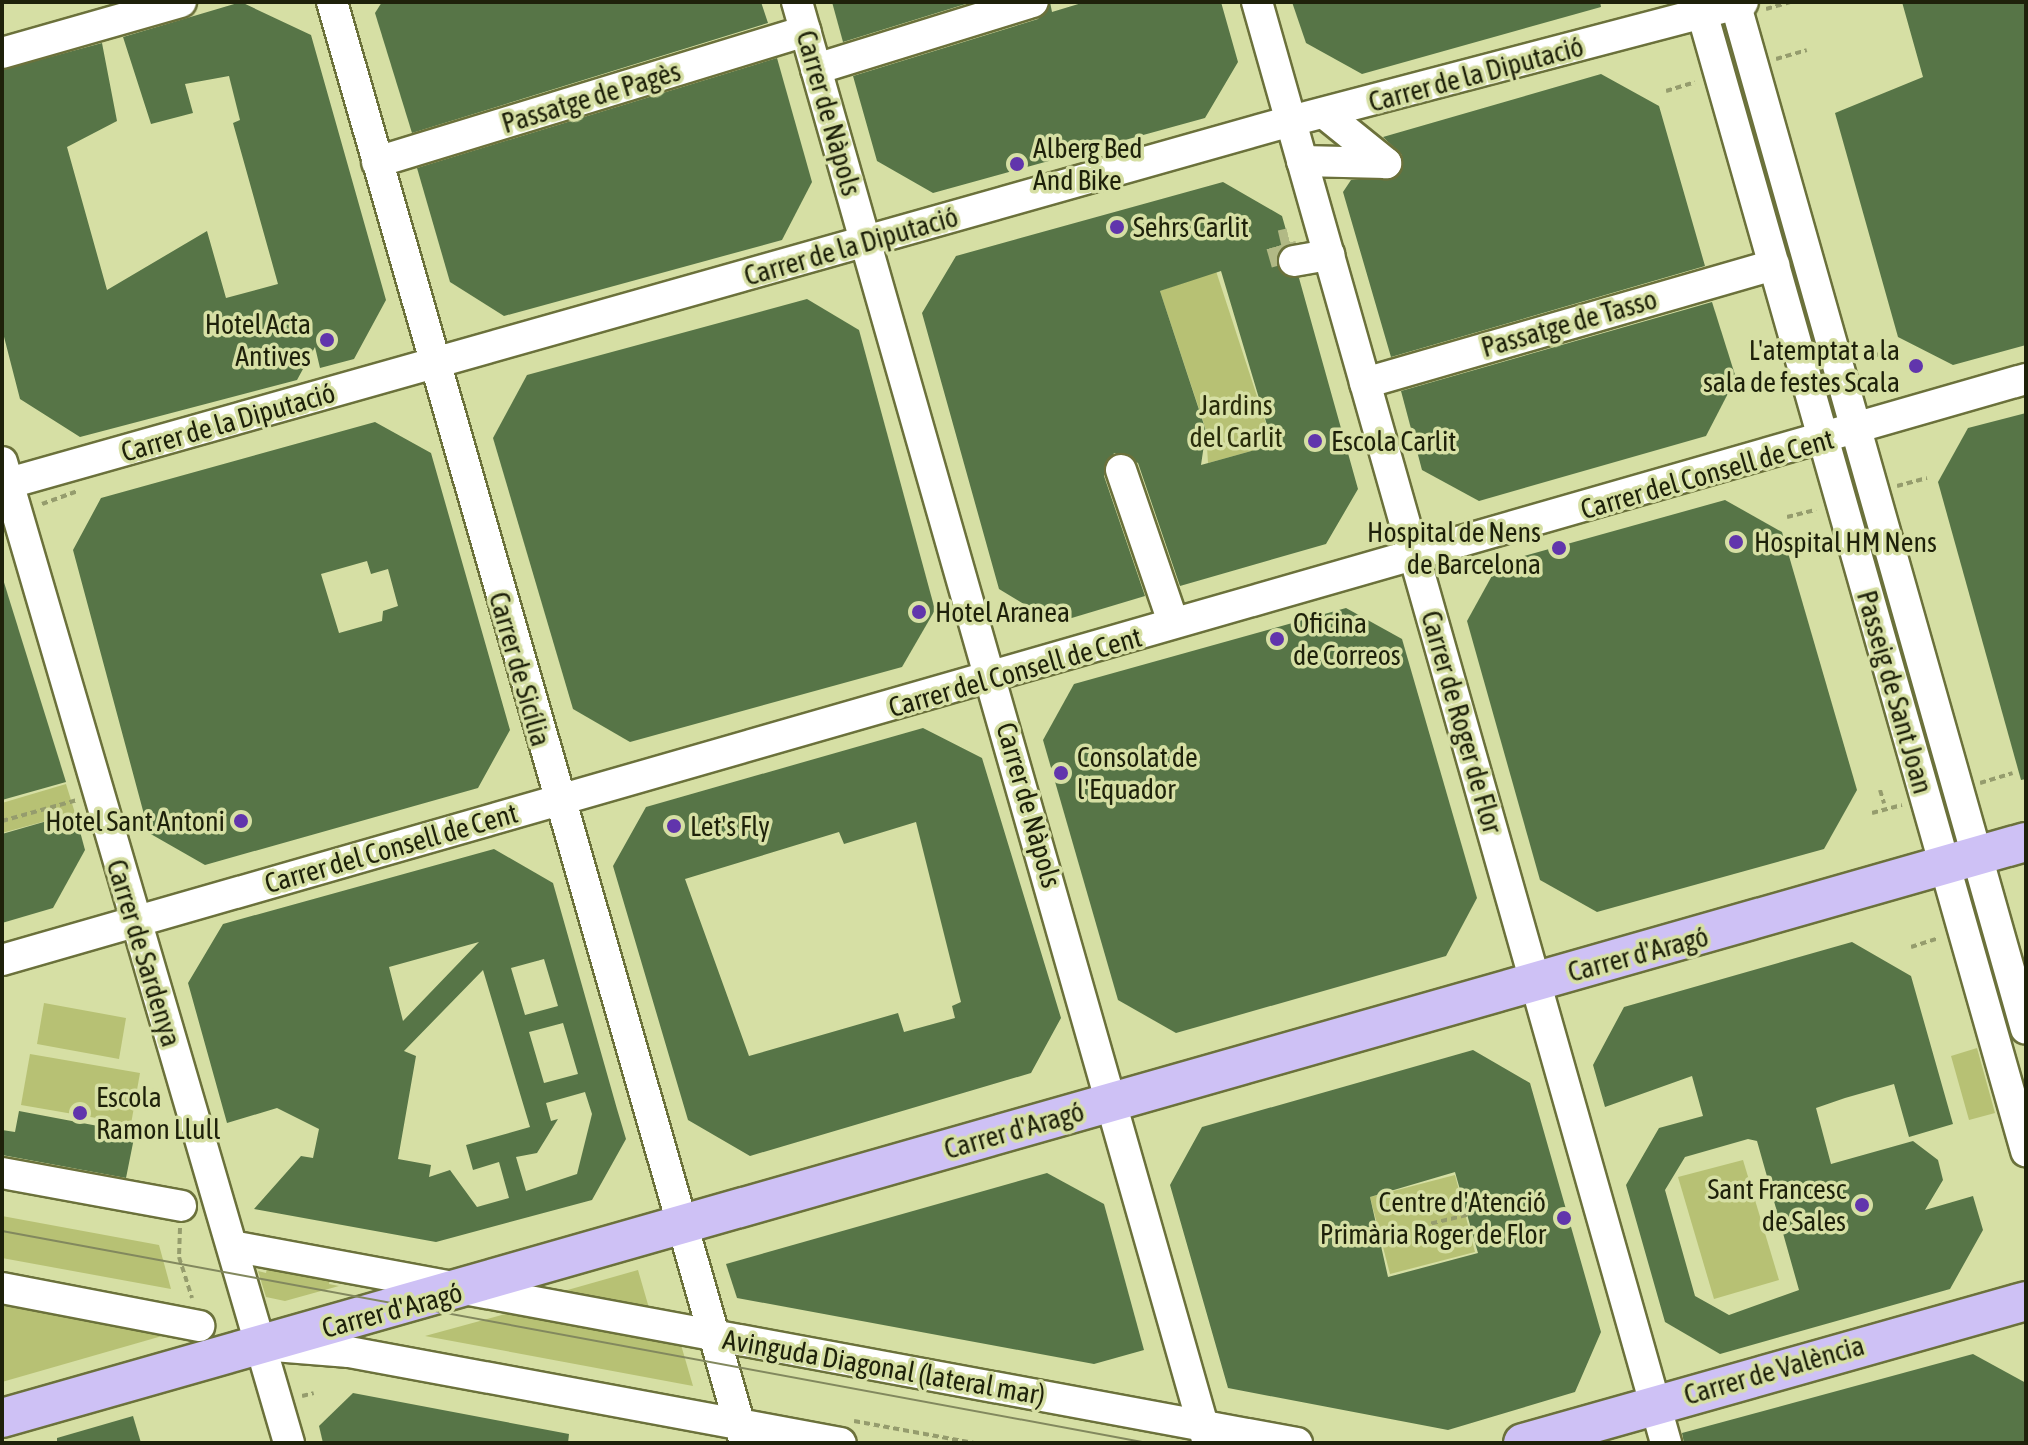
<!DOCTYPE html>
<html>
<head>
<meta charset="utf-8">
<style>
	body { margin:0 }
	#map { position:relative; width:2028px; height:1445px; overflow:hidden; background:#d6dfa4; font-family:"Asap Condensed",sans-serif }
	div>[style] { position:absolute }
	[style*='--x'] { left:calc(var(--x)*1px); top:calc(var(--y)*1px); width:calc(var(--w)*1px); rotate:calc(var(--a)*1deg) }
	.green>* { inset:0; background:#b7c174 }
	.building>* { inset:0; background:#577547 }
	.minor-tunnel>* { height:30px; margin-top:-15px; transform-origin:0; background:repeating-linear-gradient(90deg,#b1b985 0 30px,transparent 0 45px) }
	.path>* { height:4px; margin-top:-2px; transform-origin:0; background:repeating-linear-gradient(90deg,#959c6d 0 6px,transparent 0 10px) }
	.roads { filter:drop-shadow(2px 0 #6b713b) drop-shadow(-2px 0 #6b713b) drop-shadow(0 2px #6b713b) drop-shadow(0 -2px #6b713b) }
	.minor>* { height:30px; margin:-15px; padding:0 15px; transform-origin:15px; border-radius:15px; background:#fff }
	.major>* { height:38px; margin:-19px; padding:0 19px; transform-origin:19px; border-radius:19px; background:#cec1f5 }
	.tram>* { height:2px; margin:-1px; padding:0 1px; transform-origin:1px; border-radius:1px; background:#82885e }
	.dots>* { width:22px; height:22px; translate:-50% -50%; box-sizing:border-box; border:4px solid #d6dfa4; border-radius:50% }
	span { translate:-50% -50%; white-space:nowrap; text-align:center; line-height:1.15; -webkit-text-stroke:7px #d6dfa4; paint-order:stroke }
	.street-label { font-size:28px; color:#1e210a }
	.poi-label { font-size:28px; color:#1e210a }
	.left { translate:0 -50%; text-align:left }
	.right { translate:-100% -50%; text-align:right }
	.park-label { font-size:28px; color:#292c0a }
	.frame { position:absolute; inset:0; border:4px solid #1e210a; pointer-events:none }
</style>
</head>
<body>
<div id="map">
	<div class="green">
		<div style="clip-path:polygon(1216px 271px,1273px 445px,1208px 463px,1206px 430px,1160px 291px)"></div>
		<div style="clip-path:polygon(66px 784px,75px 813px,2px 833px,2px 803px)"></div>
		<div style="clip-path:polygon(44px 1003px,126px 1018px,119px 1059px,37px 1044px)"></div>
		<div style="clip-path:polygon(1977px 1048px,1995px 1113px,1969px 1120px,1951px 1056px)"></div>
		<div style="clip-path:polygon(30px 1054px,140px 1073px,131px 1124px,21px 1105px)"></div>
		<div style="clip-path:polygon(1743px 1160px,1779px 1280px,1714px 1299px,1678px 1177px)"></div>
		<div style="clip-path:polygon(1455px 1175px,1475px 1252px,1390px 1274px,1370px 1197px)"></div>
		<div style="clip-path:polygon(2px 1216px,159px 1245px,171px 1289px,2px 1258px)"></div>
		<div style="clip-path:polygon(268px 1262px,331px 1274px,329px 1284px,339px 1286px,285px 1301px,266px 1297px,258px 1271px,266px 1273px)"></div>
		<div style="clip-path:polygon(638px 1270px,651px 1315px,557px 1293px)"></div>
		<div style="clip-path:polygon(2px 1298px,169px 1334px,2px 1382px)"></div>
		<div style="clip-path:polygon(524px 1309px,679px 1338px,693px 1386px,425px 1336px)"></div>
	</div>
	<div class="building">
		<div style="clip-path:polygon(241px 2px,311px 35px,386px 300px,354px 359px,320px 368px,315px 347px,297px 380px,80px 437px,20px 399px,2px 329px,2px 70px,102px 43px,117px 121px,67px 147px,107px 290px,207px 231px,226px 298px,278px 284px,233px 123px,240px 120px,229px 76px,185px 84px,193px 113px,151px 124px,123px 37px)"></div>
		<div style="clip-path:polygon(382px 2px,761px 2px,768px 23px,412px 133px,375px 13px)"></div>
		<div style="clip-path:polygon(832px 2px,972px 2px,843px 42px)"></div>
		<div style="clip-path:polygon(1050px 2px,1052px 12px,1085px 2px,1221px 2px,1238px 62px,1205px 118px,933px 193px,877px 161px,853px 76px,1038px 19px)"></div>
		<div style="clip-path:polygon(1292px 2px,1600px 2px,1601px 7px,1362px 74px,1306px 43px)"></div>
		<div style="clip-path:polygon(1902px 2px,2026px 2px,2026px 345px,1953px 365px,1898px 337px,1835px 113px,1923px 77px)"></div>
		<div style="clip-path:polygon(777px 58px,812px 182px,782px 240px,504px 316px,450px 282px,417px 168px)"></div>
		<div style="clip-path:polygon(1601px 74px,1659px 106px,1705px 266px,1391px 357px,1343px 192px,1351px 180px,1400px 174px,1402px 155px,1383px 137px)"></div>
		<div style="clip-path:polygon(evenodd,1223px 182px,1282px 216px,1290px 244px,1276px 265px,1299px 278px,1358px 489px,1326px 544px,1180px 586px,1138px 463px,1114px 453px,1104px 476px,1145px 596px,1055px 623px,999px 589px,922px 313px,956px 256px,1223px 182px,1221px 271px,1273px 445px,1201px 465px,1206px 431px,1160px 291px,1221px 271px)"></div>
		<div style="clip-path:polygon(807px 299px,859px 330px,935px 610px,902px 667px,630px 742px,573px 709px,493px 438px,527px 375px)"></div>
		<div style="clip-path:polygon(1712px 302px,1736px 378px,1706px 436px,1479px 501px,1422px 470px,1401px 391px)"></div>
		<div style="clip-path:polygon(2026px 413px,2026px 779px,2021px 780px,1938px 482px,1968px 428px)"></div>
		<div style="clip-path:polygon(evenodd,375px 422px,431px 453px,510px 730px,478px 788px,205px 865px,149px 833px,73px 550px,101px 498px,375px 422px,367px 561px,371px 574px,388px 569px,398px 606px,383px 611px,382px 621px,339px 633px,321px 574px,367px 561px)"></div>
		<div style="clip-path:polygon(1725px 500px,1782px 532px,1857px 790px,1824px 849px,1597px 912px,1540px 880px,1467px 621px,1499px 563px)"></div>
		<div style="clip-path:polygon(2px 576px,66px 782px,2px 800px)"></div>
		<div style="clip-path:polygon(1346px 608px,1402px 639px,1477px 898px,1446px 956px,1176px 1033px,1118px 1000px,1043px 740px,1074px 684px)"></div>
		<div style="clip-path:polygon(evenodd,923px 728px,982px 758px,1061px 1018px,1031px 1073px,750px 1156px,688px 1120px,613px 866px,646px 807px,923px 728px,916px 822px,961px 1002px,952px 1006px,955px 1018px,904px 1032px,898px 1013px,749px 1056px,685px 879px,839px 832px,844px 844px,916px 822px)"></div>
		<div style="clip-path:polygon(75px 813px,85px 850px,53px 908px,2px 923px,2px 834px)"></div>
		<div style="clip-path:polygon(evenodd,494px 849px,553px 883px,617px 1109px,626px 1139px,592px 1200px,436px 1242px,254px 1209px,301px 1156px,313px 1158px,319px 1129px,277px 1108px,227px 1123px,188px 983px,223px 924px,494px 849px,479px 942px,403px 1021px,389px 967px,479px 942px,494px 849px,544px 959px,558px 1006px,525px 1015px,511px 968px,544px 959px,494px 849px,483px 970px,530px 1127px,466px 1145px,473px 1170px,499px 1162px,509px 1198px,477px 1207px,450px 1170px,429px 1177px,431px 1165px,398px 1159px,416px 1056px,404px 1051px,483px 970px,494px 849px,563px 1023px,578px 1074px,544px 1083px,529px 1032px,563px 1023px,494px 849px,585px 1092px,592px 1114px,577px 1174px,526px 1191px,516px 1157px,537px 1153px,558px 1119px,551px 1121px,546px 1103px,585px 1092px)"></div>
		<div style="clip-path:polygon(evenodd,1852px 942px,1911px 976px,1953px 1124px,1909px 1137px,1894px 1084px,1845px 1098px,1816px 1108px,1831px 1164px,1913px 1141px,1938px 1160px,1943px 1180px,1925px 1210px,1973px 1196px,1983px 1230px,1950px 1289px,1720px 1354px,1665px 1322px,1626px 1185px,1659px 1128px,1703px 1116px,1692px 1076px,1605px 1107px,1593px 1065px,1624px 1007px,1852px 942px,1748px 1139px,1757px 1141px,1799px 1290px,1729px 1315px,1695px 1296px,1665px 1190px,1685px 1157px,1748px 1139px)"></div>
		<div style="clip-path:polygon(evenodd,1473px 1050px,1530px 1083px,1601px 1332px,1575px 1392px,1448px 1430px,1228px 1388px,1170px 1185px,1202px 1127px,1473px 1050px,1455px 1172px,1478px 1253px,1388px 1277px,1370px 1197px,1455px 1172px)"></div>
		<div style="clip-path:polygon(19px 1111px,135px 1133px,126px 1178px,2px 1155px,2px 1130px,15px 1132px)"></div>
		<div style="clip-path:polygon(1047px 1173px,1104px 1204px,1144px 1350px,1094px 1364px,737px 1298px,726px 1264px)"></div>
		<div style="clip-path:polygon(1973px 1354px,2026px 1383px,2026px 1443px,1684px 1443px,1682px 1433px)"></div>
		<div style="clip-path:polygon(353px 1393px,569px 1434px,568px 1443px,323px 1443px,319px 1426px)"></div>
		<div style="clip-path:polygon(133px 1416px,141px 1443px,57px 1443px,57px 1438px)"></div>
	</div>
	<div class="minor-tunnel">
		<div style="--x:1290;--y:243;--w:9;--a:167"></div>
		<div style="--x:1281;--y:245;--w:19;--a:74"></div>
		<div style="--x:1286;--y:263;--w:8;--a:-14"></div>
	</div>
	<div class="path">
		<div style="--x:1794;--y:2;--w:2;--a:90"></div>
		<div style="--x:1766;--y:9;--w:25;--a:-16"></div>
		<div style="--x:1776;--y:59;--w:32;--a:-16"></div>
		<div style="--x:1666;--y:91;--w:30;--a:-17"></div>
		<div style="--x:1864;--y:358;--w:29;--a:-14"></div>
		<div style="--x:1751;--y:391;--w:32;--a:-16"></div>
		<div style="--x:1897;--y:486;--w:31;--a:-15"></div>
		<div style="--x:42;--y:504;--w:38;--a:-20"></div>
		<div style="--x:1787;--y:517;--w:30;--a:-14"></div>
		<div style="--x:1980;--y:783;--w:34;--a:-17"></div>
		<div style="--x:1880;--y:790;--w:14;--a:73"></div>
		<div style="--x:1872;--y:813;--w:31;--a:-15"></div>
		<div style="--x:2;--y:821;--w:78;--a:-15.6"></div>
		<div style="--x:1911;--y:947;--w:29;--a:-18"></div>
		<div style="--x:180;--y:1228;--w:29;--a:92"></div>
		<div style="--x:179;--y:1257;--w:43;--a:72.4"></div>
		<div style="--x:1412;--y:1228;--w:57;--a:-13.3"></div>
		<div style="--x:302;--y:1396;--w:12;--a:-14"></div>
		<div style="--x:854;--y:1421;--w:122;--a:10.4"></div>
	</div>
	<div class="roads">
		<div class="minor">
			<div style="--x:332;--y:2;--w:1499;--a:74.01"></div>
			<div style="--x:797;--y:2;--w:1498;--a:74.08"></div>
			<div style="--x:1257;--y:2;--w:1498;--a:74.15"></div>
			<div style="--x:1699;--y:2;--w:1195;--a:74.11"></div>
			<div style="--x:1735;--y:2;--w:1067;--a:74.18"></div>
			<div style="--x:2;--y:53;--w:186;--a:-15.9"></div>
			<div style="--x:816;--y:69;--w:227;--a:-17.2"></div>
			<div style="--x:1324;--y:113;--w:80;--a:38.9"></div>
			<div style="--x:1302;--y:161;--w:84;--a:1.4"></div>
			<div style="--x:377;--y:162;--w:448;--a:-17"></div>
			<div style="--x:1294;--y:261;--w:36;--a:-10"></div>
			<div style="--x:1365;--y:383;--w:426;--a:-16.1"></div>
			<div style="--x:2;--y:462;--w:1022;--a:73.69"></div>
			<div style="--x:1121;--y:470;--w:148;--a:71.1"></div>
			<div style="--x:2;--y:485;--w:1339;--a:-15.77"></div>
			<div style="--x:1291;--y:121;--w:467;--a:-14.7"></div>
			<div style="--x:2;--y:960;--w:2106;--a:-16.02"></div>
			<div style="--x:2;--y:1173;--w:182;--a:10.4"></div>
			<div style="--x:237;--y:1247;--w:1078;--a:10.48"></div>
			<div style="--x:2;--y:1288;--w:201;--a:10.9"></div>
			<div style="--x:274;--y:1346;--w:75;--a:4.6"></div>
			<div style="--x:349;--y:1352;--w:500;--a:10.48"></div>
		</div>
		<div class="major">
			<div style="--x:2;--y:1418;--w:2104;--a:-15.89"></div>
			<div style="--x:1523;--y:1443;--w:523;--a:-15.76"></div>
		</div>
	</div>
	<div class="tram">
		<div style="--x:2;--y:1231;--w:1165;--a:10.48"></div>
	</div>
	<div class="dots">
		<div style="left:1017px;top:164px;background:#6135ac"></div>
		<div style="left:1117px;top:227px;background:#6135ac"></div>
		<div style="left:327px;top:340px;background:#6135ac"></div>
		<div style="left:1916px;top:366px;background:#6135ac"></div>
		<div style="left:1315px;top:441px;background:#6135ac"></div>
		<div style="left:1736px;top:542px;background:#6135ac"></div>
		<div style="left:1559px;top:548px;background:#6135ac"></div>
		<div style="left:919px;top:612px;background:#6135ac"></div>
		<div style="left:1277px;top:639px;background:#6135ac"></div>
		<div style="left:1061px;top:773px;background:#6135ac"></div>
		<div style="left:241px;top:821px;background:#6135ac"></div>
		<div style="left:674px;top:826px;background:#6135ac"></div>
		<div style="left:80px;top:1113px;background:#6135ac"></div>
		<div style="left:1862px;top:1205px;background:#6135ac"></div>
		<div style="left:1564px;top:1218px;background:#6135ac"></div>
	</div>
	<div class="street-label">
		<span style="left:1476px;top:74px;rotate:-15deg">Carrer de la Diputació</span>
		<span style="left:591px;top:97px;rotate:-17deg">Passatge de Pagès</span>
		<span style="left:829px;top:113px;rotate:74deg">Carrer de Nàpols</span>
		<span style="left:851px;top:246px;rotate:-16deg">Carrer de la Diputació</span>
		<span style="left:1569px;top:323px;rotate:-16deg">Passatge de Tasso</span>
		<span style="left:228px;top:422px;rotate:-16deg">Carrer de la Diputació</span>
		<span style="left:1707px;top:474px;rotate:-16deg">Carrer del Consell de Cent</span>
		<span style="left:520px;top:669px;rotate:74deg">Carrer de Sicília</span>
		<span style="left:1015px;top:672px;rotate:-16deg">Carrer del Consell de Cent</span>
		<span style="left:1895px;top:692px;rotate:74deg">Passeig de Sant Joan</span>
		<span style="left:1462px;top:722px;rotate:74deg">Carrer de Roger de Flor</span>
		<span style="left:1029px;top:805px;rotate:74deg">Carrer de Nàpols</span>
		<span style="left:391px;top:848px;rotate:-16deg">Carrer del Consell de Cent</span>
		<span style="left:144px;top:953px;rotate:73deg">Carrer de Sardenya</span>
		<span style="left:1638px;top:954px;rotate:-15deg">Carrer d'Aragó</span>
		<span style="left:1014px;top:1130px;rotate:-16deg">Carrer d'Aragó</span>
		<span style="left:392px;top:1310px;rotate:-15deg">Carrer d'Aragó</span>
		<span style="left:884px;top:1367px;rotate:10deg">Avinguda Diagonal (lateral mar)</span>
		<span style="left:1774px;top:1370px;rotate:-16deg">Carrer de València</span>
	</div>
	<div class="poi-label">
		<span class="left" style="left:1033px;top:164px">Alberg Bed<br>And Bike</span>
		<span class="left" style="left:1133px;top:227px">Sehrs Carlit</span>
		<span class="right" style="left:311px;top:340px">Hotel Acta<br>Antives</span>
		<span class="right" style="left:1900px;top:366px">L'atemptat a la<br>sala de festes Scala</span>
		<span class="left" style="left:1331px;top:441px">Escola Carlit</span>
		<span class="right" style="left:1541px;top:548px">Hospital de Nens<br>de Barcelona</span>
		<span class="left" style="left:1754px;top:542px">Hospital HM Nens</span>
		<span class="left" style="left:935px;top:612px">Hotel Aranea</span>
		<span class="left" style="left:1293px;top:639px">Oficina<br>de Correos</span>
		<span class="left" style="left:1077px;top:773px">Consolat de<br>l'Equador</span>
		<span class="right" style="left:225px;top:821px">Hotel Sant Antoni</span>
		<span class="left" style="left:690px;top:826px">Let's Fly</span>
		<span class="left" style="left:96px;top:1113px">Escola<br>Ramon Llull</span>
		<span class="right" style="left:1846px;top:1205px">Sant Francesc<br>de Sales</span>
		<span class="right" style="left:1546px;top:1218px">Centre d'Atenció<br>Primària Roger de Flor</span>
	</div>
	<div class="park-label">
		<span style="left:1236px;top:421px">Jardins<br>del Carlit</span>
	</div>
	<div class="frame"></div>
</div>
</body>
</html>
